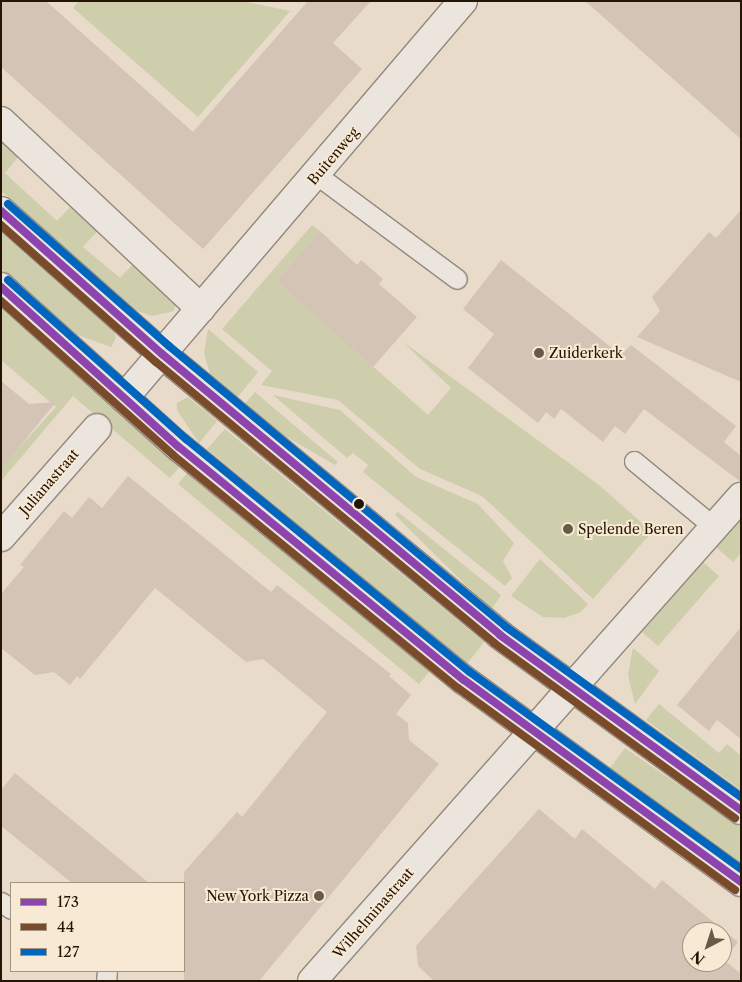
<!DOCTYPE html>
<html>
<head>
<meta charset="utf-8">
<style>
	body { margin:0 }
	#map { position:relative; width:742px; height:982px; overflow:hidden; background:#e8dbca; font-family:"Libre Caslon Text",serif }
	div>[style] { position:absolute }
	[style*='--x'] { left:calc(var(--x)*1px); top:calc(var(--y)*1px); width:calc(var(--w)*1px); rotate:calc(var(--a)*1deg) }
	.green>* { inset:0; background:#cecdac }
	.building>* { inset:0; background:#d4c4b6 }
	.roads { filter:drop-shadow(1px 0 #92887d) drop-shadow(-1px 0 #92887d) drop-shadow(0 1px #92887d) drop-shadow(0 -1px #92887d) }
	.service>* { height:19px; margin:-9.5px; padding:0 9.5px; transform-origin:9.5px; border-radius:9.5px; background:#ebe5dd }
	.minor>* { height:28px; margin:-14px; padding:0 14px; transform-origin:14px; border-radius:14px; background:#ebe5dd }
	.tertiary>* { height:28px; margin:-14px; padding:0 14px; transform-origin:14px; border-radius:14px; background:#ebe5dd }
	.bus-1>* { height:8px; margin:-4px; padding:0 4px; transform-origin:4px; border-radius:4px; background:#8e44ad }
	.bus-2>* { height:8px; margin:-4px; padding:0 4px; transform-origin:4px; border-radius:4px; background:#7a4b2a }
	.bus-3>* { height:8px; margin:-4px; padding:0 4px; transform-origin:4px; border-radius:4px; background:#0065bd }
	.dots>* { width:14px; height:14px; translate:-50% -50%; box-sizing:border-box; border:2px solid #f8e9d4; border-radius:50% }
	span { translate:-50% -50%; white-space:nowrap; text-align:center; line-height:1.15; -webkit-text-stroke:4px #f8e9d4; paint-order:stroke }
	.street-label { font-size:14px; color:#231404 }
	.poi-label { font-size:14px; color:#231404 }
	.left { translate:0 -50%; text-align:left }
	.right { translate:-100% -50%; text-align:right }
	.frame { position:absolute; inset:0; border:2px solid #231404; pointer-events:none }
	.legend { position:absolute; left:10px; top:882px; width:175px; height:90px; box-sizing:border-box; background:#f8e9d4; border:1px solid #a39481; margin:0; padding:6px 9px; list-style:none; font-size:15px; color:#231404 }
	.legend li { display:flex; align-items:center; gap:10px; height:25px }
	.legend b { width:25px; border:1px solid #a39481 }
	.north { position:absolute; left:682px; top:922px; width:50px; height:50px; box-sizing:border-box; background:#f8e9d4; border:1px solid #a39481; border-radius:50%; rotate:220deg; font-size:14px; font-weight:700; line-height:20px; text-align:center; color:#231404 }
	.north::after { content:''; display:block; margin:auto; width:18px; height:22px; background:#685a49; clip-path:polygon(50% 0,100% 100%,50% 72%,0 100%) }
</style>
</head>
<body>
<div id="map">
	<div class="green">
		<div style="clip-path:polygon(79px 1px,242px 1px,290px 11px,198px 117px,73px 8px)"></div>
		<div style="clip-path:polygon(1px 137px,19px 156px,5px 173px,57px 221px,73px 204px,100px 228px,83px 247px,120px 278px,135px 262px,176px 301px,174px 311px,152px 316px,132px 309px,1px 191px)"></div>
		<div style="clip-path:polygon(312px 225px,320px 231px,276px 281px,428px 415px,451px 388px,403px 342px,599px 485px,652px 532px,593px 599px,482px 496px,420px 469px,338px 400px,261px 385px,272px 371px,222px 329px)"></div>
		<div style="clip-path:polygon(1px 231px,114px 331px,116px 338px,111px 347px,75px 334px,1px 268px)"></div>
		<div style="clip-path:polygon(1px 307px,181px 465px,170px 478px,73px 396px,1px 481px,1px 443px,14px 453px,56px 407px,1px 360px)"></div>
		<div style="clip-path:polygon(208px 329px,258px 372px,236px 399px,210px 374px,204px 353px)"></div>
		<div style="clip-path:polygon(255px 392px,276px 410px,338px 462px,335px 465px,275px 430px,243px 406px)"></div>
		<div style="clip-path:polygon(273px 395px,340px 410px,416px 477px,478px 504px,514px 543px,503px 561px,512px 578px,505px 586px,363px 472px,368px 465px,353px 453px,347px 458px)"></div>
		<div style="clip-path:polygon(188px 397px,217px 421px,199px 443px,177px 410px,177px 403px)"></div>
		<div style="clip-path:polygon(225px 429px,484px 642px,467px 664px,207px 449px)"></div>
		<div style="clip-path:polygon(188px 472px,430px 671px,419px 684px,178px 484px)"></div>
		<div style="clip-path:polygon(398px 512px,501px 595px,491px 610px,395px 515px)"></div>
		<div style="clip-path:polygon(741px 520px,741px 553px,733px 562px,716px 547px)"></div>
		<div style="clip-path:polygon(540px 559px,588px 604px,581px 612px,564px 618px,543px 617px,511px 596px)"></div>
		<div style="clip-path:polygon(703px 562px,719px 576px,658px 646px,642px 632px)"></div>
		<div style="clip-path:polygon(633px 648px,659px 671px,635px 704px,628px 675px)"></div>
		<div style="clip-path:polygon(659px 704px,719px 753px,727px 744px,741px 756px,741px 790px,646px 720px)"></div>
		<div style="clip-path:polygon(625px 748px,741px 828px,741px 864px,608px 771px)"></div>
	</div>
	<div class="building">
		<div style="clip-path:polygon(1px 1px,46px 1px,193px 132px,308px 1px,371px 1px,333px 43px,362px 69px,203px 249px,1px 67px)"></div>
		<div style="clip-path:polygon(585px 1px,741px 1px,741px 139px)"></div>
		<div style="clip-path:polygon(741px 210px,741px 382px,637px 337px,660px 311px,652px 297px,709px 232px,716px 238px)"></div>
		<div style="clip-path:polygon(320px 231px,357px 265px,361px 260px,383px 279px,379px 284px,417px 317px,373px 367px,276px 281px)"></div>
		<div style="clip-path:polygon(501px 260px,621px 355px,631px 345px,736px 426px,724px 442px,741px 456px,741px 482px,644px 409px,625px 434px,615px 426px,603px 442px,561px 409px,554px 419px,546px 412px,538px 423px,468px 368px,494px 334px,463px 309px)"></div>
		<div style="clip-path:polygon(1px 381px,29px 404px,56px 402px,1px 469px)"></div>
		<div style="clip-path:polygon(128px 476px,271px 592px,277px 585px,391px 674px,389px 676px,411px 695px,396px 714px,408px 723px,409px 740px,439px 764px,259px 981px,184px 981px,184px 872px,237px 812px,242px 817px,327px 712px,263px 659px,246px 662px,155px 588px,80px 679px,77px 676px,70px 685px,54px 672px,35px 675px,1px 648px,1px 594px,24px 567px,20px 565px,64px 511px,72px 518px,89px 497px,102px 508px)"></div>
		<div style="clip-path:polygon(741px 627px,741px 739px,717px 720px,709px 731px,677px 705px)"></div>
		<div style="clip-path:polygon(15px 773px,149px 883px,72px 883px,1px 826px,1px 790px)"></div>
		<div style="clip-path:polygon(evenodd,539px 809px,575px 839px,582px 829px,655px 889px,662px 880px,738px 942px,724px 960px,741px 974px,741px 981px,434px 981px,418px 966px,416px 946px,539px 809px,692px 932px,722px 932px,722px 962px,692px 962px,692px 932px)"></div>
	</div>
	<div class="roads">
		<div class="service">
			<div style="--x:317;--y:175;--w:174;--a:36.6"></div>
			<div style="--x:634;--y:461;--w:104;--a:39.5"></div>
			<div style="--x:1;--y:902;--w:12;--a:35"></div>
			<div style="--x:106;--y:981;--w:10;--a:-84"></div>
		</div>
		<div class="minor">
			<div style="--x:1;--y:121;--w:274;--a:43.2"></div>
			<div style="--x:124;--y:398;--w:522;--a:-49.51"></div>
			<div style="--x:1;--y:537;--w:145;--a:-48.6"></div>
			<div style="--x:312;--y:981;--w:647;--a:-48.45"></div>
		</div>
		<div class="tertiary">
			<div style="--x:1;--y:211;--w:215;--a:41.6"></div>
			<div style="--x:162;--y:354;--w:440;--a:39.7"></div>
			<div style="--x:500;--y:635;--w:298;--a:36"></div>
			<div style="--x:1;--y:287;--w:239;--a:42"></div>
			<div style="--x:179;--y:447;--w:368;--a:39.3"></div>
			<div style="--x:464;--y:680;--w:343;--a:36.1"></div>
		</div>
	</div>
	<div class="bus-1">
		<div style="--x:1;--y:211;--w:215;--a:41.6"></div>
		<div style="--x:162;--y:354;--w:440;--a:39.7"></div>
		<div style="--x:500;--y:635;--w:298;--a:36"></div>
		<div style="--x:1;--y:287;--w:239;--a:42"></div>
		<div style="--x:179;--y:447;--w:368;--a:39.3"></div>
		<div style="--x:464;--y:680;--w:343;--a:36.1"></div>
	</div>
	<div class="bus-2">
		<div style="--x:1;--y:225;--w:207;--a:41.5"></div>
		<div style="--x:156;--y:362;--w:440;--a:39.7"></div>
		<div style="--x:494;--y:643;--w:298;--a:36"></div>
		<div style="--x:1;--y:301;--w:231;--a:41.8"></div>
		<div style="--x:173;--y:455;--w:368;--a:39.3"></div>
		<div style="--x:458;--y:688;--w:343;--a:36.1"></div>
	</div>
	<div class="bus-3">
		<div style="--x:8;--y:204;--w:215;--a:41.4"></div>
		<div style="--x:169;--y:346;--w:439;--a:39.8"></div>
		<div style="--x:506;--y:627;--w:290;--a:35.9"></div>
		<div style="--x:8;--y:280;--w:239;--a:41.8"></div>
		<div style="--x:186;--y:439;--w:367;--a:39.4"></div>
		<div style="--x:470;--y:672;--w:335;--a:36"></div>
	</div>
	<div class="dots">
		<div style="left:539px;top:353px;background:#685a49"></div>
		<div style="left:359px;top:504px;background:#231404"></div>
		<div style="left:568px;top:529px;background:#685a49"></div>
		<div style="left:319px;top:896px;background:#685a49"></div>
	</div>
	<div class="street-label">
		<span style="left:333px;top:156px;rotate:-50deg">Buitenweg</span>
		<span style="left:49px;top:482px;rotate:-49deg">Julianastraat</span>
		<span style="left:373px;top:913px;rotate:-49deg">Wilhelminastraat</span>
	</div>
	<div class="poi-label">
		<span class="left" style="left:549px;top:353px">Zuiderkerk</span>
		<span class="left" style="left:578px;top:529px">Spelende Beren</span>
		<span class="right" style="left:309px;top:896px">New York Pizza</span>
	</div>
	<div class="frame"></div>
	<ul class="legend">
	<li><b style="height:6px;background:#8e44ad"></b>173</li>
	<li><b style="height:6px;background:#7a4b2a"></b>44</li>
	<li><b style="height:6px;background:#0065bd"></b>127</li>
	</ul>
	<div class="north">N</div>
</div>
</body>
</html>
